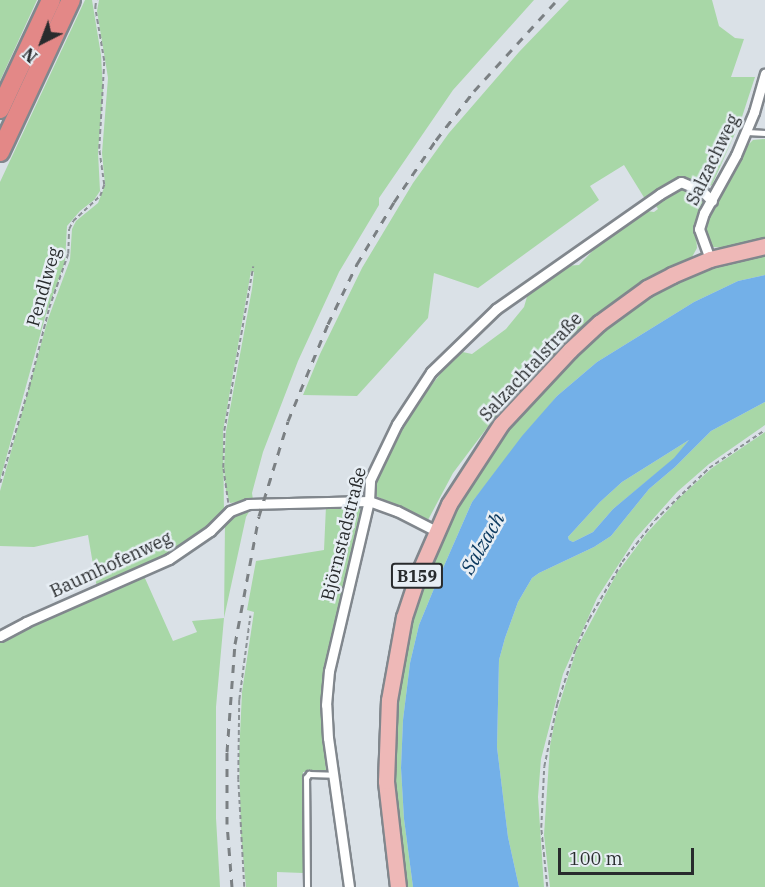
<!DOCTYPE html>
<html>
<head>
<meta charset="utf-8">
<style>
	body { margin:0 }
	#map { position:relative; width:765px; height:887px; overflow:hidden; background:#dae1e7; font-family:"IBM Plex Serif",serif }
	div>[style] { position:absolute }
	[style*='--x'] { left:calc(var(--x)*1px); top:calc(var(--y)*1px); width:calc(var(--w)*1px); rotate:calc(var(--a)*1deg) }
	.green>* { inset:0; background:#a8d7a7 }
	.water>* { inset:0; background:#73b0e8 }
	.path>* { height:1.5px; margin-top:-0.75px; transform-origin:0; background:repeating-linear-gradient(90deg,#8b9195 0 4.5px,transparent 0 7.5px) }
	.roads { filter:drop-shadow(2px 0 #81878d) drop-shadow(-2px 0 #81878d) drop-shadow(0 2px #81878d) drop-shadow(0 -2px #81878d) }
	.service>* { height:4.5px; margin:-2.25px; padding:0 2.25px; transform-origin:2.25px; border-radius:2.25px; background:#fff }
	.minor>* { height:9px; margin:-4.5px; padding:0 4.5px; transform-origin:4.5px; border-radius:4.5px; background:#fff }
	.primary>* { height:15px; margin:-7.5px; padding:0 7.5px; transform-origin:7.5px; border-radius:7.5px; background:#eeb8b7 }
	.motorway>* { height:18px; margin:-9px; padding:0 9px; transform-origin:9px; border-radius:9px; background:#e38887 }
	.rail>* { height:3px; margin-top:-1.5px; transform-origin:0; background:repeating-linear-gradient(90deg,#7b8083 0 8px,transparent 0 16px) }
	span { translate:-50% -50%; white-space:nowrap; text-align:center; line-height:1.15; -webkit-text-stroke:5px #e7eef4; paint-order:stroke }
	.shield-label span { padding:2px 4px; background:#e7eef4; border:2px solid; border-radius:4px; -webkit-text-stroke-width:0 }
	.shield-label { font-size:16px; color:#282b2d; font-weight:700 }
	.street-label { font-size:18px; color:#282b2d }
	.water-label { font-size:20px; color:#0f3c61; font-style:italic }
	.north { position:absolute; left:12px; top:12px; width:60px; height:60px; -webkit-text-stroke:4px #e7eef4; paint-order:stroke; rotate:222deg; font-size:16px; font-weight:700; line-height:24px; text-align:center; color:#282b2d }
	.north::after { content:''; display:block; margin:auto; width:21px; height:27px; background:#282b2d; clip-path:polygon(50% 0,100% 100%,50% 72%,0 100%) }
	.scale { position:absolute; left:558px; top:848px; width:136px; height:27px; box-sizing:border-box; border:3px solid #282b2d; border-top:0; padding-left:8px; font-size:18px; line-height:21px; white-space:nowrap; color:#282b2d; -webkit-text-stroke:4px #e7eef4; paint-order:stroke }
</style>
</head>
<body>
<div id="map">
	<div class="green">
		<div style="clip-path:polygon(0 0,37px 0,0 81px)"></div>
		<div style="clip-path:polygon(85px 0,92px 0,101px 55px,103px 90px,98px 152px,100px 191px,94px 200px,80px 211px,67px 226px,65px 262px,46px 314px,0 480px,0 182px)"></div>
		<div style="clip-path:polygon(99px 0,534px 0,453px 90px,379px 198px,379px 205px,339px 272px,298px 361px,263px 452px,252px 493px,253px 500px,230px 503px,226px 491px,224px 468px,226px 431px,252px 289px,254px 272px,251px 271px,223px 431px,224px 512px,182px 549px,97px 588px,88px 535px,34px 547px,0 546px,0 491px,48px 319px,70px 260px,72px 229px,76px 221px,98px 203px,105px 185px,102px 153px,108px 78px,97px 11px)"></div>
		<div style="clip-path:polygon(569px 0,712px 0,719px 26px,735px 38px,744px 39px,731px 77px,755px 77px,741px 120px,712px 185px,704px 188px,684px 178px,679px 179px,645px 199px,624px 165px,590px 186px,599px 200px,478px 288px,434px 273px,428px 318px,357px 396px,303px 395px,320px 354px,362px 268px,413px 183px,449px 133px,519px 52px)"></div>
		<div style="clip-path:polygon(765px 139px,765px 239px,725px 248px,713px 247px,707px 236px,706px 220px,742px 151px,753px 140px)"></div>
		<div style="clip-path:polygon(683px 186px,699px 194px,704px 201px,695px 226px,697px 248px,692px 257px,645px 281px,594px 320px,511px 396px,453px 473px,428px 520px,376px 496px,375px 477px,403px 422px,458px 351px,472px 354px,506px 329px,524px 307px,529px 290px,563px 266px,579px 265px,609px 234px,647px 211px,654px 212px,658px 209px,654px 203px)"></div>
		<div style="clip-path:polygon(765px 254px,765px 275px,738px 281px,694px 302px,597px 362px,557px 396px,472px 502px,433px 591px,419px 625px,410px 663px,403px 720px,401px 768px,404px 819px,413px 887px,407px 887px,394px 768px,396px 719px,412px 623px,447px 520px,507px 425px,590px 338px,637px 302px,664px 287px,689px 276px)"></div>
		<div style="clip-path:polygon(765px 402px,765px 425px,709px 464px,677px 492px,635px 539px,597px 598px,563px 674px,541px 759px,538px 797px,544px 887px,519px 887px,508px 837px,497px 747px,499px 660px,505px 638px,518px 602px,532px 578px,539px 573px,594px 547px,611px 536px,649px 489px,675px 467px,711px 431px)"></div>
		<div style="clip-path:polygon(765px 432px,765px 887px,550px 887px,544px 835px,550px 746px,556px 715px,577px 648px,617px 573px,647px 533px,678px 499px,712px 468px)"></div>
		<div style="clip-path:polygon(689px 440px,675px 458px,613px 509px,593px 532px,573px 542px,569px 540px,568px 537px,600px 502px,622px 482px)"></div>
		<div style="clip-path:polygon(326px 506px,362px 509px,326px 670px,323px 711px,326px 771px,303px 772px,303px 873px,277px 872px,277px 887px,246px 887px,241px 835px,239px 756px,242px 692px,254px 612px,247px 610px,256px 561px,324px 550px)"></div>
		<div style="clip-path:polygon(250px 510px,246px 517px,224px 618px,216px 707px,216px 818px,220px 887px,0 887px,0 640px,72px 604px,144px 576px,173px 641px,197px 632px,192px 621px,224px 618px,225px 522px,238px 513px)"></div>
	</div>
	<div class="water">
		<div style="clip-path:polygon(evenodd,765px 275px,765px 402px,711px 431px,675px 467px,649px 489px,611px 536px,594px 547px,539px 573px,532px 578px,518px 602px,505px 638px,499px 660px,497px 747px,508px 837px,519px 887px,413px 887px,404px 819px,401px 768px,403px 720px,410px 663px,419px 625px,433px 591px,472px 502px,522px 436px,557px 396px,597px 362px,694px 302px,738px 281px,765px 275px,689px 440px,674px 458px,613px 509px,593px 532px,573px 542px,569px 540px,568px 537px,600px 502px,622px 482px,689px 440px)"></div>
	</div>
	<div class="path">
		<div style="--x:0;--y:483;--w:100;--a:-73.2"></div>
		<div style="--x:29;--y:387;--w:81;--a:-75.8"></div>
		<div style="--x:49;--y:308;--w:57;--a:-70.6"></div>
		<div style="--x:68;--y:254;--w:25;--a:-88"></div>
		<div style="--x:69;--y:229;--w:9;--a:-63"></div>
		<div style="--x:73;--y:221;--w:37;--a:-43"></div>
		<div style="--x:100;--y:196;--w:12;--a:-70"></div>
		<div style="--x:104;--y:185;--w:36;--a:-98"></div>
		<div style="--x:99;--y:149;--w:88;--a:-86.7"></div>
		<div style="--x:104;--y:61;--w:54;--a:-99.6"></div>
		<div style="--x:95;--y:8;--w:8;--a:-83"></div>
		<div style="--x:228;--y:503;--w:35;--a:-98"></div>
		<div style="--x:223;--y:468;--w:37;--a:-88"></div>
		<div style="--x:224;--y:431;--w:167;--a:-80"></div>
		<div style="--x:244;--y:887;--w:107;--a:-93.2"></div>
		<div style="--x:238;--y:780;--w:80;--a:-89.3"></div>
		<div style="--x:239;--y:700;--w:85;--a:-82.5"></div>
		<div style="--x:547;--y:887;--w:59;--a:-95.8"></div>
		<div style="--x:541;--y:828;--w:61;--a:-87.2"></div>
		<div style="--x:544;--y:767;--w:64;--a:-78.3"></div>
		<div style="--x:557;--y:704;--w:57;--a:-71.6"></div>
		<div style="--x:575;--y:650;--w:34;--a:-66"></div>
		<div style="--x:589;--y:619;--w:66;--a:-59.9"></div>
		<div style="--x:622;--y:562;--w:53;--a:-51.8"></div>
		<div style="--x:655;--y:520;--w:75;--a:-43.9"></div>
		<div style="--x:709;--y:468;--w:68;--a:-34.2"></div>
	</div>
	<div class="roads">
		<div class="service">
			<div style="--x:747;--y:132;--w:18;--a:3"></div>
			<div style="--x:307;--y:887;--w:109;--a:-90.5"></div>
			<div style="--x:306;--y:778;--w:5;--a:-53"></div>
			<div style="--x:309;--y:774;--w:24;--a:2"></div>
		</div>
		<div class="minor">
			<div style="--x:710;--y:259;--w:32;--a:-110"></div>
			<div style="--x:699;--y:229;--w:17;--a:-73"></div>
			<div style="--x:704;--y:213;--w:66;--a:-61.1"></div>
			<div style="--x:736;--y:155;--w:47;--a:-67.3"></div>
			<div style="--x:754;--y:112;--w:40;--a:-74"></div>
			<div style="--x:0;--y:636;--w:30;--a:-28"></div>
			<div style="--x:26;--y:622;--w:156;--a:-23.8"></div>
			<div style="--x:169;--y:559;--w:50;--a:-34.3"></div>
			<div style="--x:210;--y:531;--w:28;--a:-45"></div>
			<div style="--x:230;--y:511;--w:19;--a:-21"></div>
			<div style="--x:248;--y:504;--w:121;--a:-1.4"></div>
			<div style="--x:369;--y:501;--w:30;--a:20"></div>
			<div style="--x:397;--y:511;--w:44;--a:27.1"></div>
			<div style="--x:349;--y:887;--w:150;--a:-98"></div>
			<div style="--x:328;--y:738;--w:33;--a:-93"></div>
			<div style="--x:326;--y:705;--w:34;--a:-85"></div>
			<div style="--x:329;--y:671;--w:175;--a:-76.8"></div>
			<div style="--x:369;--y:501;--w:21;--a:-87"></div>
			<div style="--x:370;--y:480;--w:62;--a:-64.3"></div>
			<div style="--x:397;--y:424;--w:62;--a:-56.8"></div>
			<div style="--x:431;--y:372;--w:91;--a:-44.1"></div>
			<div style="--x:496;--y:309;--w:200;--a:-35"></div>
			<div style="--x:660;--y:194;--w:24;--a:-30"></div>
			<div style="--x:681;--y:182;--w:23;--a:23"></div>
			<div style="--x:702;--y:191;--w:14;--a:45"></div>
		</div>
		<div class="primary">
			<div style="--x:398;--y:887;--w:107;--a:-96.5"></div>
			<div style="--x:386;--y:781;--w:81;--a:-87.9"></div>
			<div style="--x:389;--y:700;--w:84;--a:-79.8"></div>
			<div style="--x:404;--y:617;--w:44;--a:-71.6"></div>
			<div style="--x:418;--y:575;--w:77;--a:-66.4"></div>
			<div style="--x:449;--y:504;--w:95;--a:-57"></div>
			<div style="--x:501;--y:424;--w:101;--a:-47"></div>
			<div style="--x:570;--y:350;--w:40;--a:-43"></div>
			<div style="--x:599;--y:323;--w:59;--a:-36.1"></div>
			<div style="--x:647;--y:288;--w:28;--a:-27"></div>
			<div style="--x:672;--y:275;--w:41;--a:-22.8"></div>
			<div style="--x:710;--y:259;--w:57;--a:-13.3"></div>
		</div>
		<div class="motorway">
			<div style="--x:0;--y:109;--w:120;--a:-64.9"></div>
			<div style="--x:0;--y:152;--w:168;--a:-65"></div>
		</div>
	</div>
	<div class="rail">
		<div style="--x:232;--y:887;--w:63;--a:-94.5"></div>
		<div style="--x:227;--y:824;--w:72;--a:-90"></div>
		<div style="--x:227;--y:752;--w:108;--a:-85.8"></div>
		<div style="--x:235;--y:644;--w:130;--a:-79.4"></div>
		<div style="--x:259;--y:516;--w:99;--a:-73"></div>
		<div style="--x:288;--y:421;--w:105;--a:-67.6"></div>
		<div style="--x:328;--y:324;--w:67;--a:-64.2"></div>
		<div style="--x:357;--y:264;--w:72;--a:-59.2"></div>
		<div style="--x:394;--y:202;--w:75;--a:-55.9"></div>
		<div style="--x:436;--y:140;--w:62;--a:-52.2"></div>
		<div style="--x:474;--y:91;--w:123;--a:-47.6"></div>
	</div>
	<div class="shield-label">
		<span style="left:417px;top:576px">B159</span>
	</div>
	<div class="street-label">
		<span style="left:713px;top:160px;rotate:-64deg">Salzachweg</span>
		<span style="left:44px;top:287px;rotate:-74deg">Pendlweg</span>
		<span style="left:531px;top:367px;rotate:-47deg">Salzachtalstraße</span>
		<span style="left:344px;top:534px;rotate:-76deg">Björnstadstraße</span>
		<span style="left:111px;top:565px;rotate:-25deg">Baumhofenweg</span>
	</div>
	<div class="water-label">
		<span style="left:482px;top:543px;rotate:-60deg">Salzach</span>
	</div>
	<div class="north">N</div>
	<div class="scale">100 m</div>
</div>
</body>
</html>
